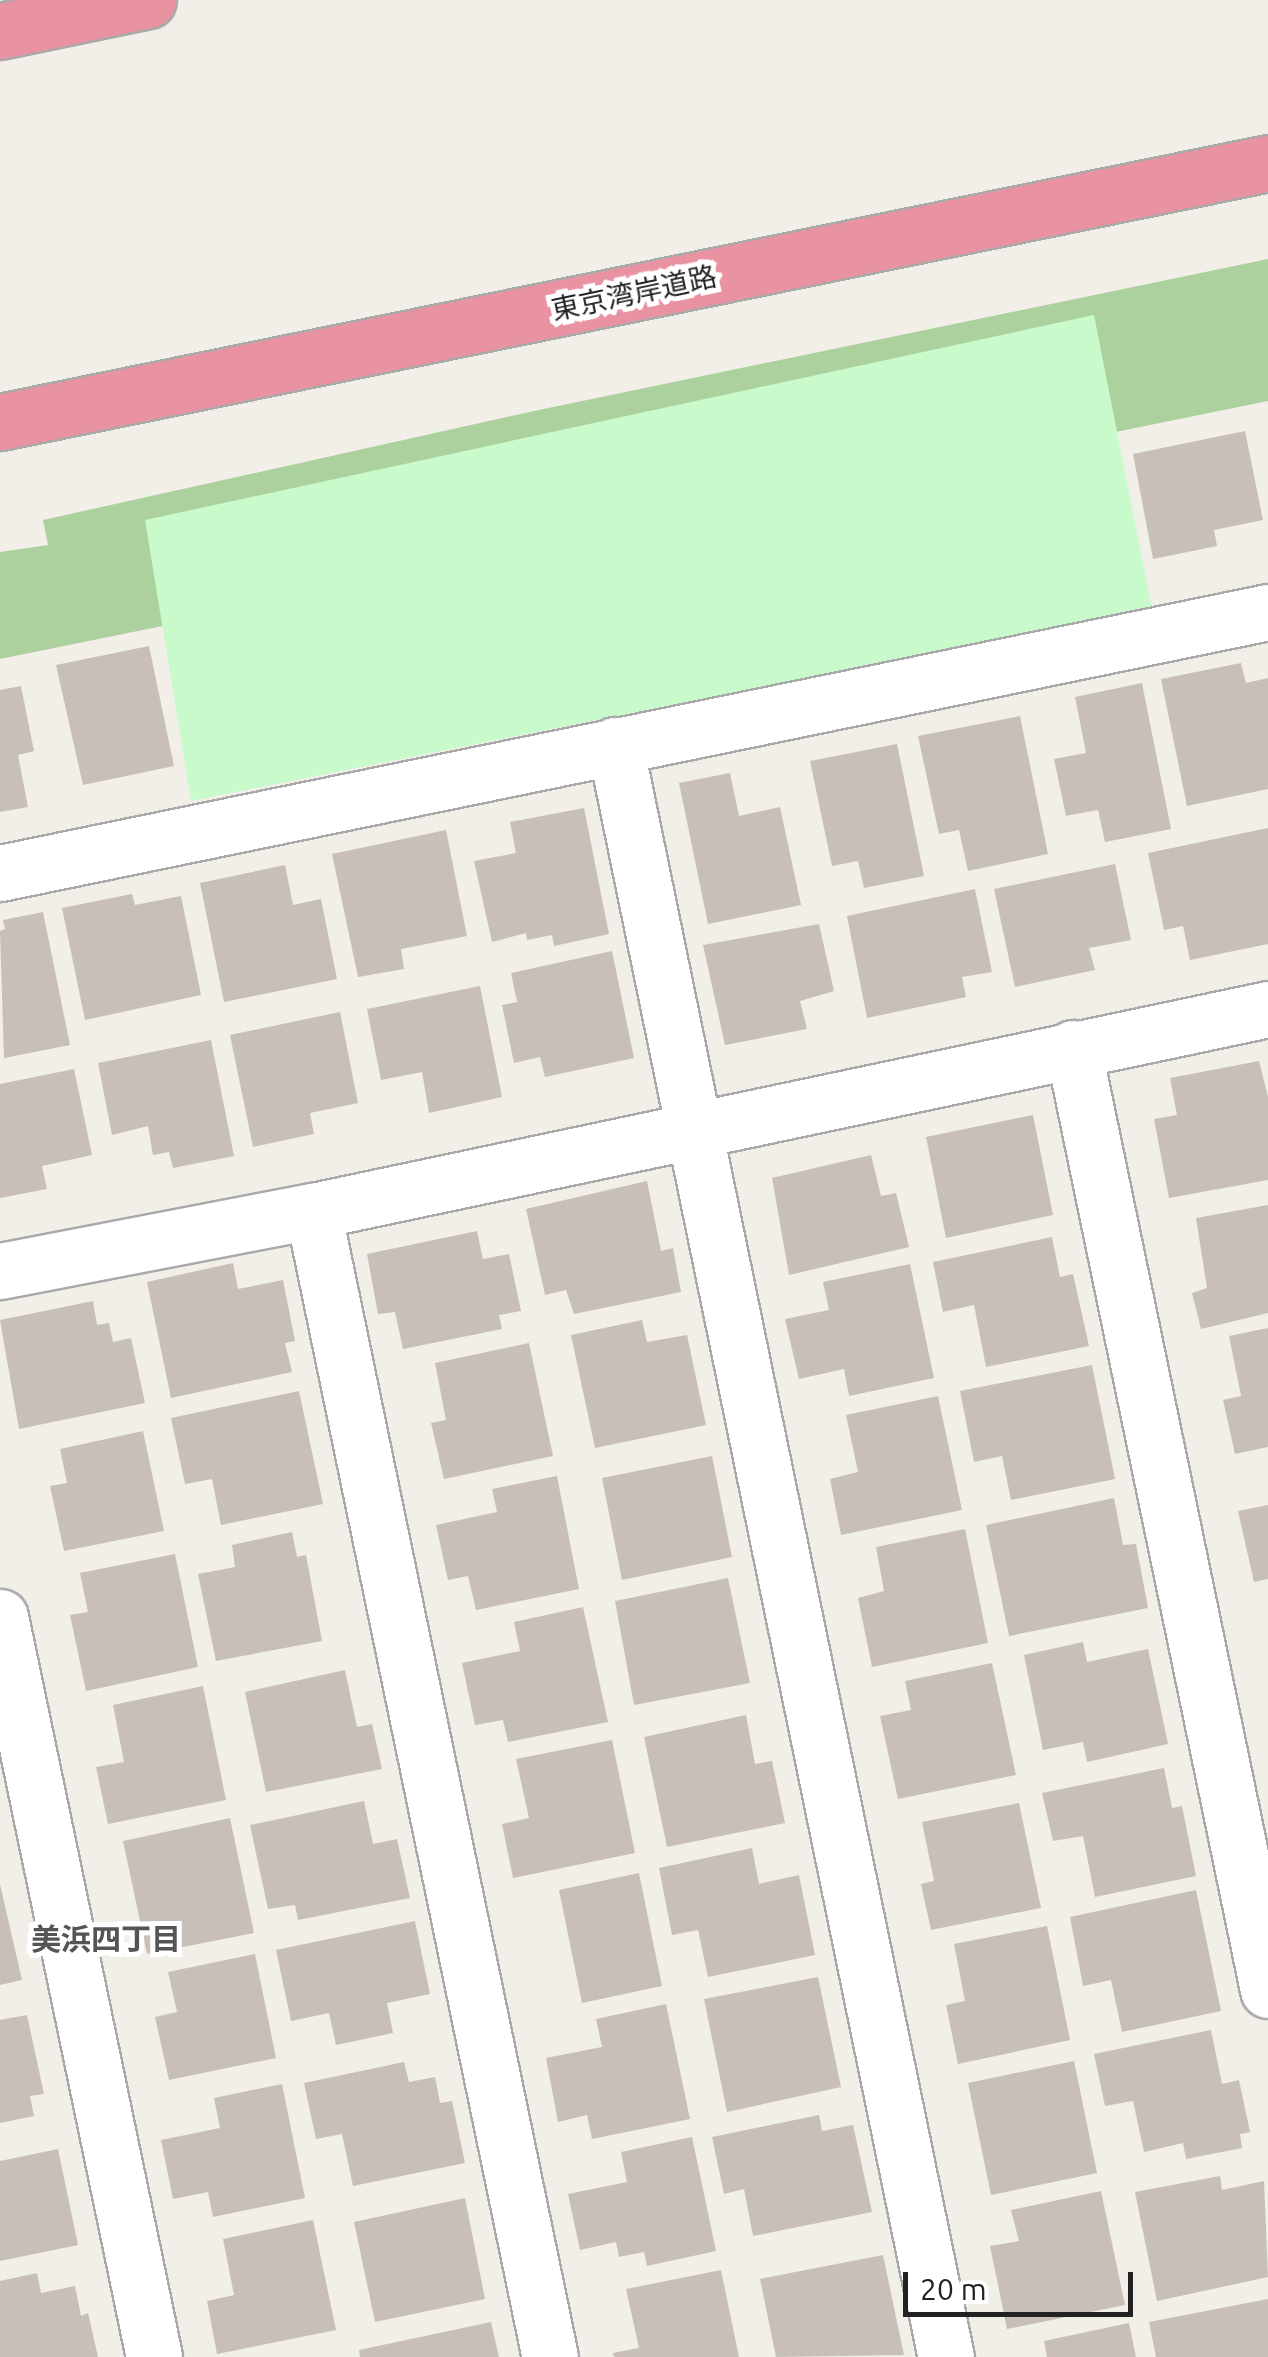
<!DOCTYPE html>
<html>
<head>
<meta charset="utf-8">
<style>
	body { margin:0 }
	#map { position:relative; width:1268px; height:2357px; overflow:hidden; background:#f2efe9; font-family:Ubuntu,"Noto Sans JP",sans-serif }
	div>[style] { position:absolute }
	[style*='--x'] { left:calc(var(--x)*1px); top:calc(var(--y)*1px); width:calc(var(--w)*1px); rotate:calc(var(--a)*1deg) }
	.forest>* { inset:0; background:#add19e }
	.park>* { inset:0; background:#c8facc }
	.building>* { inset:0; background:#c7bfb8 }
	.roads { filter:drop-shadow(2px 0 #a9a9a9) drop-shadow(-2px 0 #a9a9a9) drop-shadow(0 2px #a9a9a9) drop-shadow(0 -2px #a9a9a9) }
	.street>* { height:55px; margin:-27.5px; padding:0 27.5px; transform-origin:27.5px; border-radius:27.5px; background:#fff }
	.highway>* { height:55px; margin:-27.5px; padding:0 27.5px; transform-origin:27.5px; border-radius:27.5px; background:#e892a2 }
	span { translate:-50% -50%; white-space:nowrap; text-align:center; line-height:1.15; -webkit-text-stroke:10px #fff; paint-order:stroke }
	.street-label { font-size:28px; color:#222 }
	.neighbourhood-label { font-size:30px; color:#555; font-weight:700 }
	.scale { position:absolute; left:903px; top:2272px; width:230px; height:45px; box-sizing:border-box; border:5px solid #222; border-top:0; padding-left:12px; font-size:30px; line-height:35px; white-space:nowrap; color:#222; -webkit-text-stroke:8px #fff; paint-order:stroke }
</style>
</head>
<body>
<div id="map">
	<div class="forest">
		<div style="clip-path:polygon(1268px 259px,1268px 401px,0 659px,0 552px,48px 545px,43px 520px,534px 411px)"></div>
	</div>
	<div class="park">
		<div style="clip-path:polygon(1094px 315px,1152px 609px,191px 801px,145px 520px)"></div>
	</div>
	<div class="building">
		<div style="clip-path:polygon(1245px 431px,1263px 520px,1214px 530px,1217px 546px,1153px 559px,1133px 454px)"></div>
		<div style="clip-path:polygon(149px 646px,174px 766px,83px 785px,56px 665px)"></div>
		<div style="clip-path:polygon(1241px 663px,1246px 683px,1268px 678px,1268px 789px,1187px 806px,1161px 679px)"></div>
		<div style="clip-path:polygon(1142px 683px,1171px 829px,1105px 842px,1098px 810px,1066px 816px,1054px 759px,1086px 753px,1075px 697px)"></div>
		<div style="clip-path:polygon(21px 686px,34px 751px,18px 755px,28px 807px,0 812px,0 690px)"></div>
		<div style="clip-path:polygon(1020px 716px,1048px 854px,968px 871px,959px 830px,939px 834px,918px 736px)"></div>
		<div style="clip-path:polygon(897px 744px,924px 876px,864px 888px,858px 861px,832px 866px,810px 761px)"></div>
		<div style="clip-path:polygon(730px 773px,739px 816px,780px 807px,801px 905px,708px 924px,679px 783px)"></div>
		<div style="clip-path:polygon(584px 808px,609px 934px,554px 946px,552px 935px,527px 940px,526px 933px,492px 942px,474px 861px,516px 853px,510px 822px)"></div>
		<div style="clip-path:polygon(1268px 828px,1268px 944px,1190px 960px,1183px 926px,1164px 930px,1148px 853px)"></div>
		<div style="clip-path:polygon(446px 830px,467px 936px,401px 949px,404px 969px,358px 977px,332px 854px)"></div>
		<div style="clip-path:polygon(1115px 864px,1131px 940px,1089px 948px,1095px 970px,1015px 987px,994px 889px)"></div>
		<div style="clip-path:polygon(285px 865px,293px 905px,321px 899px,337px 979px,224px 1002px,200px 883px)"></div>
		<div style="clip-path:polygon(975px 889px,992px 972px,962px 977px,966px 997px,867px 1018px,847px 916px)"></div>
		<div style="clip-path:polygon(132px 894px,135px 905px,181px 896px,201px 995px,85px 1020px,62px 908px)"></div>
		<div style="clip-path:polygon(43px 912px,70px 1045px,4px 1058px,0 931px,5px 929px,3px 920px)"></div>
		<div style="clip-path:polygon(819px 924px,834px 991px,800px 1001px,807px 1029px,725px 1045px,703px 945px)"></div>
		<div style="clip-path:polygon(612px 951px,634px 1058px,545px 1077px,540px 1057px,514px 1063px,502px 1005px,517px 1002px,511px 973px)"></div>
		<div style="clip-path:polygon(480px 986px,502px 1097px,429px 1113px,422px 1072px,381px 1080px,367px 1009px)"></div>
		<div style="clip-path:polygon(340px 1012px,358px 1103px,310px 1113px,314px 1134px,253px 1147px,230px 1035px)"></div>
		<div style="clip-path:polygon(211px 1040px,234px 1156px,173px 1168px,169px 1152px,153px 1155px,148px 1126px,112px 1135px,98px 1063px)"></div>
		<div style="clip-path:polygon(1259px 1061px,1268px 1097px,1268px 1180px,1169px 1198px,1154px 1119px,1177px 1115px,1170px 1078px)"></div>
		<div style="clip-path:polygon(74px 1069px,92px 1155px,42px 1166px,47px 1189px,0 1198px,0 1084px)"></div>
		<div style="clip-path:polygon(1033px 1115px,1053px 1215px,946px 1238px,926px 1137px)"></div>
		<div style="clip-path:polygon(871px 1155px,881px 1196px,896px 1193px,909px 1247px,789px 1275px,772px 1178px)"></div>
		<div style="clip-path:polygon(647px 1181px,661px 1251px,673px 1248px,681px 1292px,574px 1314px,566px 1290px,545px 1295px,526px 1209px)"></div>
		<div style="clip-path:polygon(1268px 1205px,1268px 1313px,1201px 1329px,1192px 1293px,1207px 1288px,1196px 1218px)"></div>
		<div style="clip-path:polygon(477px 1231px,483px 1259px,509px 1254px,521px 1311px,499px 1315px,502px 1329px,403px 1349px,395px 1312px,378px 1314px,367px 1254px)"></div>
		<div style="clip-path:polygon(1052px 1237px,1060px 1277px,1073px 1274px,1089px 1346px,986px 1367px,974px 1305px,943px 1312px,933px 1262px)"></div>
		<div style="clip-path:polygon(233px 1263px,238px 1289px,283px 1280px,295px 1341px,285px 1343px,292px 1372px,171px 1398px,147px 1282px)"></div>
		<div style="clip-path:polygon(910px 1264px,934px 1378px,849px 1396px,844px 1369px,799px 1379px,785px 1319px,829px 1310px,823px 1282px)"></div>
		<div style="clip-path:polygon(93px 1301px,97px 1325px,109px 1323px,113px 1342px,131px 1338px,145px 1403px,19px 1429px,0 1320px)"></div>
		<div style="clip-path:polygon(642px 1320px,647px 1342px,687px 1335px,706px 1425px,595px 1448px,571px 1335px)"></div>
		<div style="clip-path:polygon(1268px 1328px,1268px 1447px,1235px 1454px,1223px 1400px,1241px 1396px,1229px 1336px)"></div>
		<div style="clip-path:polygon(529px 1343px,553px 1456px,444px 1479px,431px 1423px,446px 1420px,435px 1363px)"></div>
		<div style="clip-path:polygon(1092px 1365px,1115px 1479px,1011px 1500px,1002px 1456px,974px 1462px,960px 1391px)"></div>
		<div style="clip-path:polygon(299px 1391px,323px 1504px,221px 1525px,212px 1479px,185px 1484px,171px 1418px)"></div>
		<div style="clip-path:polygon(938px 1396px,962px 1510px,841px 1535px,830px 1479px,858px 1472px,846px 1415px)"></div>
		<div style="clip-path:polygon(143px 1431px,164px 1531px,64px 1551px,50px 1486px,67px 1483px,60px 1449px)"></div>
		<div style="clip-path:polygon(712px 1456px,732px 1557px,622px 1580px,602px 1478px)"></div>
		<div style="clip-path:polygon(557px 1476px,579px 1589px,476px 1610px,468px 1576px,448px 1580px,436px 1525px,497px 1512px,492px 1489px)"></div>
		<div style="clip-path:polygon(1114px 1498px,1123px 1545px,1136px 1544px,1148px 1608px,1009px 1636px,986px 1525px)"></div>
		<div style="clip-path:polygon(1268px 1505px,1268px 1579px,1254px 1582px,1238px 1511px)"></div>
		<div style="clip-path:polygon(965px 1529px,988px 1643px,872px 1667px,858px 1598px,884px 1591px,876px 1547px)"></div>
		<div style="clip-path:polygon(292px 1532px,297px 1557px,306px 1555px,322px 1641px,216px 1661px,198px 1574px,235px 1567px,232px 1545px)"></div>
		<div style="clip-path:polygon(175px 1554px,198px 1667px,86px 1691px,70px 1615px,88px 1612px,80px 1573px)"></div>
		<div style="clip-path:polygon(728px 1578px,750px 1683px,634px 1705px,615px 1601px)"></div>
		<div style="clip-path:polygon(583px 1607px,608px 1722px,508px 1742px,503px 1720px,475px 1725px,462px 1663px,520px 1651px,514px 1622px)"></div>
		<div style="clip-path:polygon(1083px 1642px,1087px 1662px,1148px 1649px,1168px 1744px,1087px 1762px,1083px 1742px,1043px 1750px,1024px 1655px)"></div>
		<div style="clip-path:polygon(992px 1663px,1016px 1775px,898px 1799px,880px 1716px,911px 1710px,905px 1681px)"></div>
		<div style="clip-path:polygon(345px 1670px,357px 1727px,372px 1724px,382px 1769px,266px 1792px,245px 1692px)"></div>
		<div style="clip-path:polygon(203px 1686px,226px 1800px,108px 1824px,96px 1767px,124px 1762px,113px 1705px)"></div>
		<div style="clip-path:polygon(746px 1715px,755px 1764px,772px 1761px,785px 1823px,667px 1847px,644px 1737px)"></div>
		<div style="clip-path:polygon(612px 1740px,635px 1853px,513px 1878px,502px 1824px,529px 1818px,516px 1759px)"></div>
		<div style="clip-path:polygon(1164px 1768px,1172px 1808px,1182px 1806px,1196px 1876px,1095px 1897px,1083px 1836px,1053px 1841px,1042px 1793px)"></div>
		<div style="clip-path:polygon(364px 1801px,373px 1844px,397px 1839px,410px 1898px,298px 1920px,295px 1905px,268px 1909px,250px 1825px)"></div>
		<div style="clip-path:polygon(1019px 1803px,1041px 1908px,931px 1930px,921px 1884px,934px 1881px,922px 1822px)"></div>
		<div style="clip-path:polygon(230px 1818px,254px 1933px,147px 1954px,123px 1841px)"></div>
		<div style="clip-path:polygon(752px 1848px,759px 1884px,799px 1875px,815px 1955px,708px 1977px,698px 1930px,672px 1935px,659px 1868px)"></div>
		<div style="clip-path:polygon(639px 1873px,662px 1986px,582px 2003px,559px 1890px)"></div>
		<div style="clip-path:polygon(0 1884px,22px 1980px,0 1985px)"></div>
		<div style="clip-path:polygon(1196px 1890px,1221px 2011px,1122px 2032px,1111px 1980px,1083px 1986px,1070px 1917px)"></div>
		<div style="clip-path:polygon(415px 1921px,430px 1994px,387px 2003px,393px 2033px,336px 2045px,329px 2013px,291px 2021px,276px 1950px)"></div>
		<div style="clip-path:polygon(1047px 1926px,1070px 2040px,958px 2064px,946px 2005px,965px 2001px,954px 1944px)"></div>
		<div style="clip-path:polygon(255px 1954px,276px 2058px,169px 2080px,155px 2017px,177px 2012px,168px 1972px)"></div>
		<div style="clip-path:polygon(818px 1977px,841px 2087px,727px 2112px,704px 1999px)"></div>
		<div style="clip-path:polygon(666px 2004px,690px 2119px,592px 2139px,587px 2115px,558px 2122px,546px 2058px,602px 2047px,596px 2019px)"></div>
		<div style="clip-path:polygon(27px 2015px,44px 2094px,30px 2096px,34px 2116px,0 2123px,0 2020px)"></div>
		<div style="clip-path:polygon(1211px 2030px,1222px 2084px,1239px 2080px,1250px 2132px,1240px 2134px,1242px 2148px,1186px 2159px,1183px 2143px,1144px 2152px,1133px 2101px,1105px 2106px,1094px 2054px)"></div>
		<div style="clip-path:polygon(1074px 2061px,1097px 2173px,991px 2195px,968px 2083px)"></div>
		<div style="clip-path:polygon(404px 2062px,409px 2082px,435px 2077px,440px 2103px,452px 2101px,465px 2163px,353px 2186px,342px 2134px,316px 2139px,304px 2083px)"></div>
		<div style="clip-path:polygon(282px 2084px,305px 2198px,213px 2217px,208px 2192px,173px 2199px,161px 2140px,220px 2128px,214px 2098px)"></div>
		<div style="clip-path:polygon(819px 2115px,822px 2131px,853px 2125px,872px 2212px,753px 2236px,744px 2189px,724px 2194px,712px 2137px)"></div>
		<div style="clip-path:polygon(692px 2137px,716px 2251px,647px 2266px,644px 2252px,619px 2257px,616px 2242px,580px 2250px,568px 2194px,627px 2182px,621px 2152px)"></div>
		<div style="clip-path:polygon(58px 2149px,78px 2245px,0 2261px,0 2161px)"></div>
		<div style="clip-path:polygon(1220px 2176px,1222px 2190px,1264px 2181px,1268px 2277px,1157px 2301px,1135px 2192px)"></div>
		<div style="clip-path:polygon(1101px 2191px,1125px 2305px,1007px 2329px,990px 2246px,1019px 2241px,1011px 2210px)"></div>
		<div style="clip-path:polygon(465px 2198px,485px 2299px,375px 2322px,354px 2222px)"></div>
		<div style="clip-path:polygon(313px 2220px,336px 2330px,217px 2354px,207px 2301px,234px 2295px,223px 2239px)"></div>
		<div style="clip-path:polygon(883px 2255px,904px 2355px,776px 2357px,760px 2279px)"></div>
		<div style="clip-path:polygon(721px 2270px,739px 2357px,614px 2357px,613px 2353px,639px 2348px,626px 2289px)"></div>
		<div style="clip-path:polygon(37px 2273px,41px 2293px,75px 2286px,81px 2316px,88px 2313px,98px 2357px,0 2357px,0 2281px)"></div>
		<div style="clip-path:polygon(1268px 2299px,1268px 2357px,1156px 2357px,1149px 2322px)"></div>
		<div style="clip-path:polygon(491px 2322px,499px 2357px,360px 2357px,359px 2350px)"></div>
		<div style="clip-path:polygon(1129px 2323px,1136px 2357px,1047px 2357px,1044px 2341px)"></div>
	</div>
	<div class="roads">
		<div class="street">
			<div style="--x:615;--y:745;--w:1646;--a:78.4"></div>
			<div style="--x:0;--y:873;--w:1295;--a:-11.63"></div>
			<div style="--x:1073;--y:1048;--w:962;--a:78.3"></div>
			<div style="--x:313;--y:1211;--w:1170;--a:78.32"></div>
			<div style="--x:0;--y:1271;--w:319;--a:-10.9"></div>
			<div style="--x:313;--y:1211;--w:976;--a:-11.94"></div>
			<div style="--x:0;--y:1617;--w:756;--a:78.24"></div>
		</div>
		<div class="highway">
			<div style="--x:0;--y:31;--w:151;--a:-11.8"></div>
			<div style="--x:0;--y:422;--w:1294;--a:-11.54"></div>
		</div>
	</div>
	<div class="street-label">
		<span style="left:634px;top:293px;rotate:-12deg">東京湾岸道路</span>
	</div>
	<div class="neighbourhood-label">
		<span style="left:106px;top:1939px">美浜四丁目</span>
	</div>
	<div class="scale">20 m</div>
</div>
</body>
</html>
